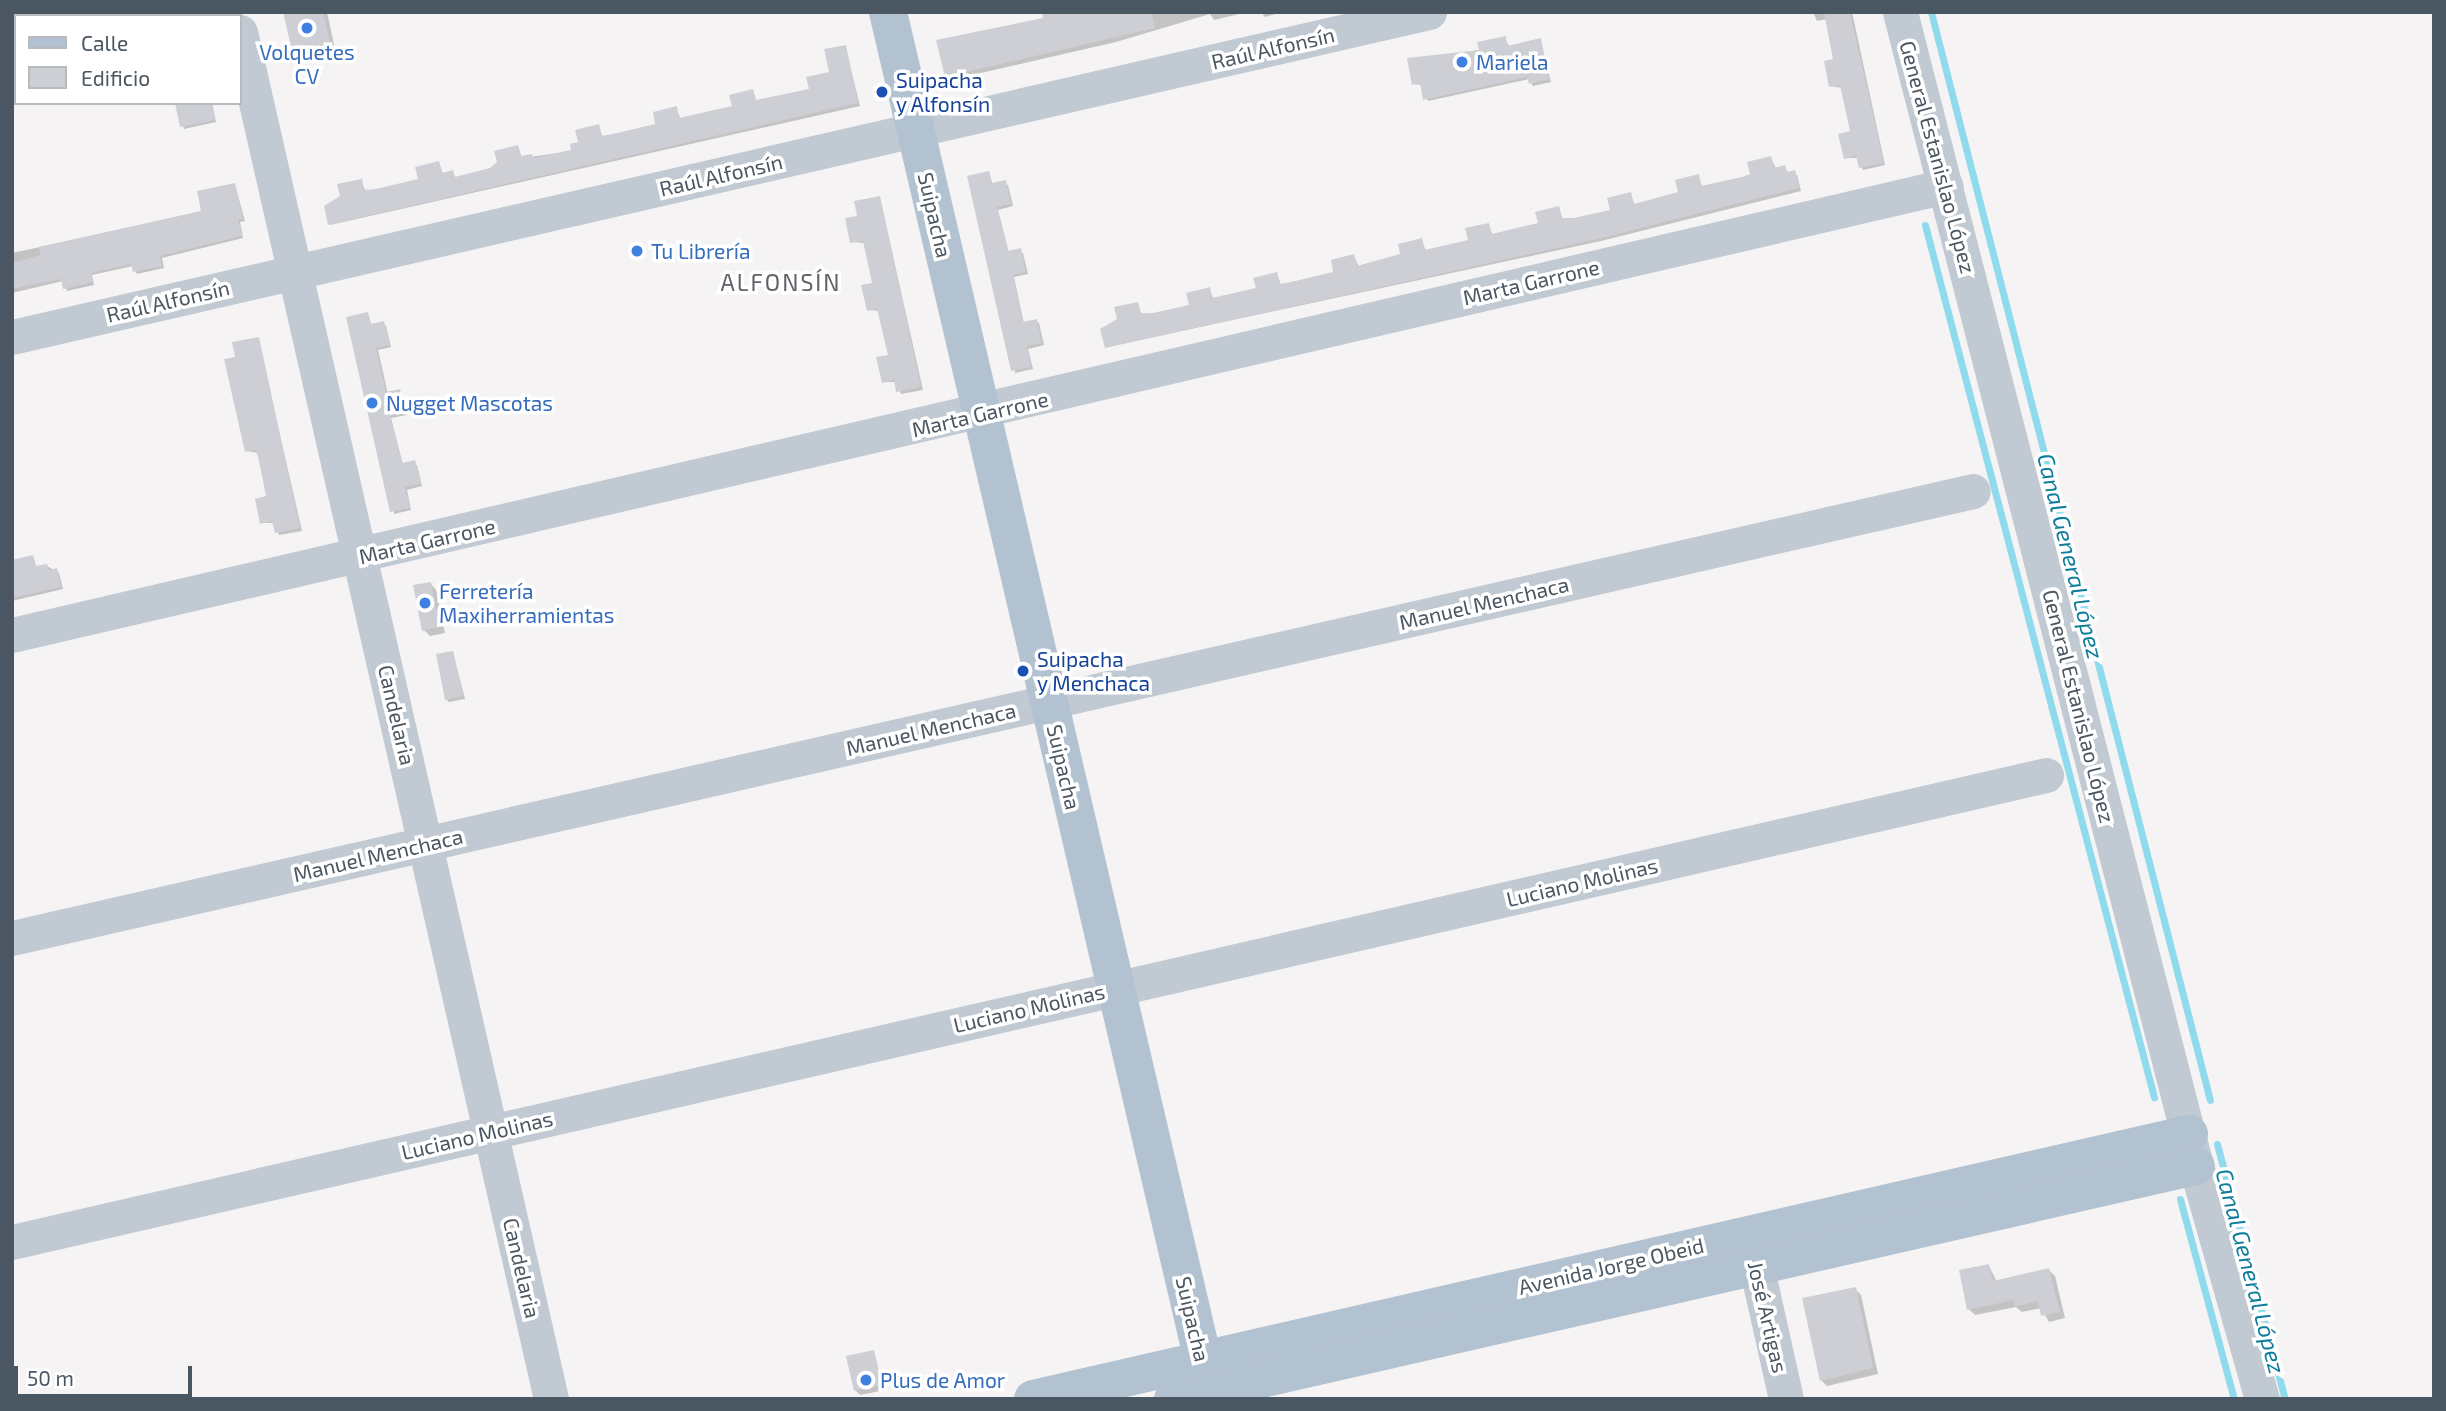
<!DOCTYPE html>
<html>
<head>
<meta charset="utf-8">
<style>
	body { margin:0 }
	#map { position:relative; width:2446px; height:1411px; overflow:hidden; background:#f5f3f3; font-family:"Exo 2",sans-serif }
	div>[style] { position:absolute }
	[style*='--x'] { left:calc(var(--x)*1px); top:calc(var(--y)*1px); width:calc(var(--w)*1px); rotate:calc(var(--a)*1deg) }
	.shadow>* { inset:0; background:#0003 }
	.stream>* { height:7px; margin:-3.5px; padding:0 3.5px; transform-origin:3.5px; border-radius:3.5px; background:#90daee }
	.building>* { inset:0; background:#cdcfd5 }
	.minor>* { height:35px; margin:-17.5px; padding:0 17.5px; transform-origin:17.5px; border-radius:17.5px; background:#c1cad2 }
	.major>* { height:38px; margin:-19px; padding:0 19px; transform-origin:19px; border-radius:19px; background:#b3c2d1 }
	.dots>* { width:19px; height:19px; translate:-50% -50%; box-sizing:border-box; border:4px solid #fff; border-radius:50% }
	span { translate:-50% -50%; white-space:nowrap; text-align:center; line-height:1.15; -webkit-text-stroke:7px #fff; paint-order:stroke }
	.street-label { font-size:21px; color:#4a5661 }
	.shop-label { font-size:21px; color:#366cbe }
	.left { translate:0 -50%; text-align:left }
	.transit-label { font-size:21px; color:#164399 }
	.neighbourhood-label { font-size:23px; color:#5f6368; letter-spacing:2px }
	.water-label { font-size:23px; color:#0c7c9b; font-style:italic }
	.frame { position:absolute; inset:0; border:14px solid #4a5661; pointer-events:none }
	.legend { position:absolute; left:14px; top:14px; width:228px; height:91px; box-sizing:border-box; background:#fff; border:2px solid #b7bbc0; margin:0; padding:9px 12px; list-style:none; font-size:21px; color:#4a5661 }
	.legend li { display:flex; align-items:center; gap:14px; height:35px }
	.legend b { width:35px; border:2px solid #b7bbc0 }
	.scale { position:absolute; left:14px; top:1366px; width:178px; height:32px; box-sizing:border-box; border:4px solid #4a5661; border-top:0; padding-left:9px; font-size:21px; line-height:24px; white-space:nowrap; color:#4a5661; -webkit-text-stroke:5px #fff; paint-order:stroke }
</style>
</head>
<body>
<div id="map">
	<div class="shadow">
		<div style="clip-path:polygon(165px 12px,202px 12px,203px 16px,150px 16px)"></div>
		<div style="clip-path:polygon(285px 12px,327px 12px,335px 49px,300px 57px,294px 50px)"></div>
		<div style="clip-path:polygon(1044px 12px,1248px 12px,1214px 20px,1210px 14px,1116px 42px,950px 80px,946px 76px,1046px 19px)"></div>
		<div style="clip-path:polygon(1261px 12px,1283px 12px,1265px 17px)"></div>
		<div style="clip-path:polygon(1813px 12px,1852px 12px,1885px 165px,1863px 170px,1858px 158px,1845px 158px,1852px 132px,1842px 88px,1831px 86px,1836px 60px,1827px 19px,1817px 21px)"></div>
		<div style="clip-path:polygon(1505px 38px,1509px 47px,1540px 40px,1551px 82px,1533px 86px,1529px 79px,1428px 101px,1422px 85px,1414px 84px)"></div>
		<div style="clip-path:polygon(845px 46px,860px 106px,330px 225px,361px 181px,366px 192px,420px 180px,439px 163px,443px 174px,452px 172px,456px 178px,490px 170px,518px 147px,522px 158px,573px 151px,598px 126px,603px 137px,658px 125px,676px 108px,681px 120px,734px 108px,752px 91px,757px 102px,811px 91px,831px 73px)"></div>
		<div style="clip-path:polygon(176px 103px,212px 103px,216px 122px,184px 129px)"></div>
		<div style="clip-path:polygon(1771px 158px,1776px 169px,1785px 167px,1788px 173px,1797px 175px,1801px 191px,1601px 241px,1107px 347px,1119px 320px,1137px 304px,1142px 315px,1153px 315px,1191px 306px,1209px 289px,1214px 300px,1258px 290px,1277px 274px,1281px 285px,1335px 273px,1354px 256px,1359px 267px,1402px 256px,1421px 240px,1426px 251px,1470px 241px,1488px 224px,1493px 236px,1540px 225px,1559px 208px,1563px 220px,1574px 220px,1612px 211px,1630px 194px,1635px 205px,1680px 193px,1698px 176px,1703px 188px,1752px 175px)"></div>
		<div style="clip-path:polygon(989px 173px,993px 185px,1008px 185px,1013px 206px,998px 210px,1009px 253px,1023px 253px,1028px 274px,1014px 277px,1024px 324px,1039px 323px,1044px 345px,1028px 349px,1033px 369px,1015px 373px)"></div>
		<div style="clip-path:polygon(235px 185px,245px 221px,240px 222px,243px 238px,162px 258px,164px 268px,137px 274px,133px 266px,92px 275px,94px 285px,67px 291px,63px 281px,12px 293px,12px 253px,203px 212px)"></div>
		<div style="clip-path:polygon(880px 198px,923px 390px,901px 394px,896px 382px,883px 382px,890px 357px,880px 311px,869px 310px,874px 284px,865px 243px,852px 242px,859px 217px)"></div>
		<div style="clip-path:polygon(367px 313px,372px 326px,386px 326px,391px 347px,378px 350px,388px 394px,402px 394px,407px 415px,391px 418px,403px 465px,417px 465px,422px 486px,407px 490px,411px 510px,394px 514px)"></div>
		<div style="clip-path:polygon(258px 339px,302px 531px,279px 535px,275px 523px,262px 523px,268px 497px,259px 453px,247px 451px,237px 358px)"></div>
		<div style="clip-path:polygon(33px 557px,37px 568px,47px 566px,59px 573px,63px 589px,12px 601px,12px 574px)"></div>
		<div style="clip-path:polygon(430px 583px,436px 590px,445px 633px,430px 636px,424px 630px)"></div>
		<div style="clip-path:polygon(453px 653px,465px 699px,449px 702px,446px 699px)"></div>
		<div style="clip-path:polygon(1989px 1266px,1997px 1282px,2049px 1270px,2055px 1276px,2065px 1318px,2049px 1322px,2041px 1308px,2022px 1312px,2016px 1307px,1975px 1315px,1969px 1309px)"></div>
		<div style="clip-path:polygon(1855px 1289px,1861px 1295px,1878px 1374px,1827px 1386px,1821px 1380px)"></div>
		<div style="clip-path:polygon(873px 1352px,885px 1390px,860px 1395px,856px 1391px)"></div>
	</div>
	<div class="stream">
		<div style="--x:1931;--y:12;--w:1123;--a:75.62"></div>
		<div style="--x:1925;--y:225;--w:902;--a:75.29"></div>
		<div style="--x:2217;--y:1144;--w:264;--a:75.1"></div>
		<div style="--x:2180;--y:1199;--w:207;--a:74.9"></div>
	</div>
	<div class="building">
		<div style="clip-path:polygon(283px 12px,323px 12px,330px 43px,292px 51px)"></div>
		<div style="clip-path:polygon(1042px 12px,1151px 12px,1155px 28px,945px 77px,936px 40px,1043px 18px)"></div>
		<div style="clip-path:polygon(1824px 12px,1850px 12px,1884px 163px,1859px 168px,1856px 156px,1844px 159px,1838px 134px,1850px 131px,1840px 85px,1829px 87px,1824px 61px,1833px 59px)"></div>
		<div style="clip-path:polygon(1506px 36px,1507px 46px,1541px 38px,1549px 79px,1529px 84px,1527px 77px,1423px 100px,1420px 83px,1412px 85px,1407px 58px,1479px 50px,1477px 42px)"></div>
		<div style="clip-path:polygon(846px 45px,858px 103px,328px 225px,324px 206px,340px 196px,337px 184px,362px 179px,364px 190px,376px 189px,418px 179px,415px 167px,439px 161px,442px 173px,453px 170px,455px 177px,490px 168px,497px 162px,494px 151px,518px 145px,521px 156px,532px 154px,533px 158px,571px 150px,570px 144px,578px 142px,575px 130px,599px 124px,602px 136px,613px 134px,655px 124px,653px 112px,677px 106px,679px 118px,732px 106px,729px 95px,753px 89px,756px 100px,809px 89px,806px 77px,829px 72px,824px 49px)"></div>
		<div style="clip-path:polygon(175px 103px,211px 103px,215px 120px,180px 127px)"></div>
		<div style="clip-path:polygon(1771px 156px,1774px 168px,1785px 165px,1787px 172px,1795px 170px,1799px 188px,1598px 239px,1105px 348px,1100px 329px,1117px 319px,1114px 307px,1138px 302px,1141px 313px,1153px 313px,1189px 305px,1186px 293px,1210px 287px,1212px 298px,1256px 288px,1253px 278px,1277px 272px,1280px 284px,1291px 282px,1333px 272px,1331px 260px,1354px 254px,1357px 266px,1400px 254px,1398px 244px,1422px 238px,1425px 250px,1468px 240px,1465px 228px,1489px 223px,1492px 234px,1538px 223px,1535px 212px,1559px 206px,1562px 218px,1574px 218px,1610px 210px,1607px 198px,1631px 192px,1634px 204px,1678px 192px,1675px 180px,1699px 174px,1701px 186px,1742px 177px,1750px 174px,1747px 162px)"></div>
		<div style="clip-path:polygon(989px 171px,992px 183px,1006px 180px,1011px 204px,997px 207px,1008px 251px,1021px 248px,1026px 272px,1013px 275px,1023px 322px,1037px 319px,1042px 343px,1027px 346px,1031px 367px,1011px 371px,967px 176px)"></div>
		<div style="clip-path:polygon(235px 183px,243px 219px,238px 219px,242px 236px,160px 256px,162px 266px,133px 272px,131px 264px,91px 273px,93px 282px,63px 289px,61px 279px,12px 289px,12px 263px,41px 255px,39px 247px,201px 211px,197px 191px)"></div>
		<div style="clip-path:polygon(880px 196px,921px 387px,896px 392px,894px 380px,882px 383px,876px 357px,888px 355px,877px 309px,867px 311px,861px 285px,872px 283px,863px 241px,850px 243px,845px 218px,857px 216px,854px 201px)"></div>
		<div style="clip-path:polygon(368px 312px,371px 324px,384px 321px,390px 345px,376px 348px,386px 392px,400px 389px,405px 413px,390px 416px,402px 463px,415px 460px,421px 484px,405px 487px,410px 508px,390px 512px,346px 317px)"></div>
		<div style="clip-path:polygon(259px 337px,300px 528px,275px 533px,272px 521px,260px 524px,255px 499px,266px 496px,259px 461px,256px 450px,245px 452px,224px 359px,235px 357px,232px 342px)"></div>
		<div style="clip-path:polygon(33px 555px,36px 566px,47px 564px,49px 570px,57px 568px,61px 587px,12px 598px,12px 560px)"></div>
		<div style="clip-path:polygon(431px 582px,440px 627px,422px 631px,413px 585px)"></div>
		<div style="clip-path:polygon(453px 651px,463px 696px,445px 700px,436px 654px)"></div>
		<div style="clip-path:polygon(1989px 1264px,1993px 1281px,2049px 1268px,2060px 1312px,2041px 1316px,2038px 1301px,2014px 1307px,2013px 1300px,1967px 1310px,1959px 1270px)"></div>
		<div style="clip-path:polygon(1856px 1287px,1873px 1368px,1820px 1381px,1802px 1298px)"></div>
		<div style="clip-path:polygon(874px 1350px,882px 1385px,854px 1391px,846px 1356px)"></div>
	</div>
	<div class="minor">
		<div style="--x:1900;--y:12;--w:1191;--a:75.61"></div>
		<div style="--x:2196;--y:1166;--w:242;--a:74.2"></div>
		<div style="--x:12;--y:13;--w:6;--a:-9"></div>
		<div style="--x:240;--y:32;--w:1402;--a:77.18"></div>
		<div style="--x:12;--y:337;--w:1454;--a:-12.92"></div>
		<div style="--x:12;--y:635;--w:1985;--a:-13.07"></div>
		<div style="--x:12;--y:938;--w:2011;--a:-12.84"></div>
		<div style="--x:1750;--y:1238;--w:165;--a:77.4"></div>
		<div style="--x:12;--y:1242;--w:2087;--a:-12.93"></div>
	</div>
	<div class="major">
		<div style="--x:888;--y:12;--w:1415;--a:76.85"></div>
		<div style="--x:1033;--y:1399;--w:1186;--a:-12.91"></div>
		<div style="--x:1173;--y:1399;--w:1049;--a:-12.83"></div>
	</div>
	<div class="dots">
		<div style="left:307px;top:28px;background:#3f7fe0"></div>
		<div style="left:1462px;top:62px;background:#3f7fe0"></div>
		<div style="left:882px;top:92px;background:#1a4fb4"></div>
		<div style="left:637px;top:251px;background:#3f7fe0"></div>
		<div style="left:372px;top:403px;background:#3f7fe0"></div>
		<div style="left:425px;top:603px;background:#3f7fe0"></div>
		<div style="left:1023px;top:671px;background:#1a4fb4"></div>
		<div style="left:866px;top:1380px;background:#3f7fe0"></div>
	</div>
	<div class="street-label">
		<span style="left:1273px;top:48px;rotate:-13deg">Raúl Alfonsín</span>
		<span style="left:1938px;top:157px;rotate:75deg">General Estanislao López</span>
		<span style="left:721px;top:175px;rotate:-13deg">Raúl Alfonsín</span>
		<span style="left:935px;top:215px;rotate:77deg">Suipacha</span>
		<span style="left:1531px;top:282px;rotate:-13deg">Marta Garrone</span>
		<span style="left:168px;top:301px;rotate:-13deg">Raúl Alfonsín</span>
		<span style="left:980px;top:414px;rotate:-13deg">Marta Garrone</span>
		<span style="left:427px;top:541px;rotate:-13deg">Marta Garrone</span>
		<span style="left:1484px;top:603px;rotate:-13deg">Manuel Menchaca</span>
		<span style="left:2079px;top:706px;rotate:76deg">General Estanislao López</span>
		<span style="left:397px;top:715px;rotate:77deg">Candelaria</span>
		<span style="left:931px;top:729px;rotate:-13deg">Manuel Menchaca</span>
		<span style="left:1064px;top:767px;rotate:77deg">Suipacha</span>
		<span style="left:378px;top:855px;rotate:-13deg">Manuel Menchaca</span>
		<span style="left:1582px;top:882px;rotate:-13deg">Luciano Molinas</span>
		<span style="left:1029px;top:1008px;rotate:-13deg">Luciano Molinas</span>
		<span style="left:477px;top:1135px;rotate:-13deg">Luciano Molinas</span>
		<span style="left:1611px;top:1266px;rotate:-13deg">Avenida Jorge Obeid</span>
		<span style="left:522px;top:1268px;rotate:77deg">Candelaria</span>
		<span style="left:1768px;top:1317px;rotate:77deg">José Artigas</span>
		<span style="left:1193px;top:1319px;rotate:77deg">Suipacha</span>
	</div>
	<div class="shop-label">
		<span style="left:307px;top:64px">Volquetes<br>CV</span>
		<span class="left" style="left:1476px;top:62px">Mariela</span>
		<span class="left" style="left:651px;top:251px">Tu Librería</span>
		<span class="left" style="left:386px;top:403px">Nugget Mascotas</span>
		<span class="left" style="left:439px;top:603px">Ferretería<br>Maxiherramientas</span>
		<span class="left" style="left:880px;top:1380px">Plus de Amor</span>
	</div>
	<div class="transit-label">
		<span class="left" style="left:896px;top:92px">Suipacha<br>y Alfonsín</span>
		<span class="left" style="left:1037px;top:671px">Suipacha<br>y Menchaca</span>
	</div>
	<div class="neighbourhood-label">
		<span style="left:781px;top:282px">ALFONSÍN</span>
	</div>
	<div class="water-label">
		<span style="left:2071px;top:556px;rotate:76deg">Canal General López</span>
		<span style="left:2251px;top:1271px;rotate:75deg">Canal General López</span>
	</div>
	<div class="frame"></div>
	<ul class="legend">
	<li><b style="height:9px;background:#b3c2d1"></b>Calle</li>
	<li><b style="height:19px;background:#cdcfd5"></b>Edificio</li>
	</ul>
	<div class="scale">50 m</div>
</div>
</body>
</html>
